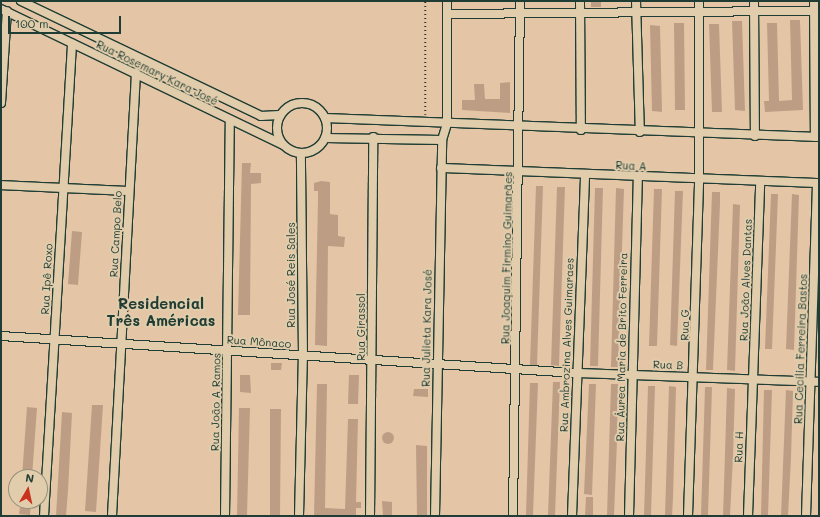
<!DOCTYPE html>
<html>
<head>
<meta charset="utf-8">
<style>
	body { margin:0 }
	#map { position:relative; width:820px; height:517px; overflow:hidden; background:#e4c6a6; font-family:Mali,sans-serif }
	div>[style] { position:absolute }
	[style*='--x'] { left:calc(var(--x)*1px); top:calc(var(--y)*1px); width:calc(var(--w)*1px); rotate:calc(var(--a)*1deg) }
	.building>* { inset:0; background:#bd9e84 }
	.round { border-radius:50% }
	.path>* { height:1.5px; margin-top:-0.75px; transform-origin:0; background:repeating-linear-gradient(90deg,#1f3d34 0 1px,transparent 0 4px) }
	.roads { filter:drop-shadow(1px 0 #1f3d34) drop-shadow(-1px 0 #1f3d34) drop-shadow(0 1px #1f3d34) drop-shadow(0 -1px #1f3d34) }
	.minor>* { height:8px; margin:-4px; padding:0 4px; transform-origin:4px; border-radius:4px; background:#e1ccab }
	.minor>.ring { margin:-4px; padding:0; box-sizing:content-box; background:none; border:8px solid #e1ccab; border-radius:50% }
	span { translate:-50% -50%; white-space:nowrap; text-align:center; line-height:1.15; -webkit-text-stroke:4px #e1ccab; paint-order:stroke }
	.street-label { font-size:11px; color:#1f3d34 }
	.district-label { font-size:15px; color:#1f3d34; font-weight:700 }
	.frame { position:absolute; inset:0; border:2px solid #1f3d34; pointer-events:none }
	.north { position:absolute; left:8px; top:469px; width:40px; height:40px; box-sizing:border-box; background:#e1ccab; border:1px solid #93937b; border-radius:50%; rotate:9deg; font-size:11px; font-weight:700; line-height:16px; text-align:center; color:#1f3d34 }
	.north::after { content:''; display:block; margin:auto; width:14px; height:18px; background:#c8321e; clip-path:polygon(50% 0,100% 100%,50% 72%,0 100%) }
	.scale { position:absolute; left:8px; top:16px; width:113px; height:18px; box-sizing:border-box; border:2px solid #1f3d34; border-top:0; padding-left:5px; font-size:12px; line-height:14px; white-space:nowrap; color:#1f3d34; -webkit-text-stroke:3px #e1ccab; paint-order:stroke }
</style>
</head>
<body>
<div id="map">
	<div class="building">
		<div style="clip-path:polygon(591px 1px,601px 1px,601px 7px,591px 7px)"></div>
		<div style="clip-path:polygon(790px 20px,800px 20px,803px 110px,765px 112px,764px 101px,769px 101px,767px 23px,777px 23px,779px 101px,792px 100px)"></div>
		<div style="clip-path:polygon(732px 21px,742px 21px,745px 111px,735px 110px)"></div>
		<div style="clip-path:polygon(674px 23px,684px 23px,685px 110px,675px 110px)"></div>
		<div style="clip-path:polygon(709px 24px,719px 24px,722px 112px,712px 112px)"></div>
		<div style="clip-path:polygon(650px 25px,660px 26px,662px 112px,652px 111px)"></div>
		<div style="clip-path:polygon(510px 82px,510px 113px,462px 110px,462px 100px,475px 100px,474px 84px,484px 84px,485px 99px,500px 99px,500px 83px)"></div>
		<div style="clip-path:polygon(242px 163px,251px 163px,250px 173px,261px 173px,261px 183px,251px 184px,250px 315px,238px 315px)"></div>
		<div style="clip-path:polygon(321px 181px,330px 182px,330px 214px,338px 215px,338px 236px,345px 237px,344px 247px,328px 246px,327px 346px,315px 345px,318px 200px,318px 191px,314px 191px,314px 183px)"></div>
		<div style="clip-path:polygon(536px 186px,543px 186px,537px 365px,530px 365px)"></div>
		<div style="clip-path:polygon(557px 187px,565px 187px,559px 366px,551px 365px)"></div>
		<div style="clip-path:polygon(595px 188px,603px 188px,598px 366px,590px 366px)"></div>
		<div style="clip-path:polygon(616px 188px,624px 189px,618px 367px,611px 367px)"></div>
		<div style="clip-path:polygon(654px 189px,662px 189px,657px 346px,649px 346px)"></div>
		<div style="clip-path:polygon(675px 191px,683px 191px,677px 346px,670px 345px)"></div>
		<div style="clip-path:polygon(712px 192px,720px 192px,720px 204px,713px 370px,706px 370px)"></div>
		<div style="clip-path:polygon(771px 194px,778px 194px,772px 349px,765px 349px)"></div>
		<div style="clip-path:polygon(792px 194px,799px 195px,794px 350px,786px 349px)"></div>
		<div style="clip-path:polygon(733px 204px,740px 205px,735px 371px,727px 370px)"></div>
		<div style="clip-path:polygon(72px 231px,82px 232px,78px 285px,68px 284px)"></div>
		<div style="clip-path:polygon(271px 363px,282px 363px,281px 370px,271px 370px)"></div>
		<div style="clip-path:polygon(240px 375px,250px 375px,251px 393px,240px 392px)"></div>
		<div style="clip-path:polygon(349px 375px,359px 375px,358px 404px,348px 404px)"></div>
		<div style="clip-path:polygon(553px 382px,560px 382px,555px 516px,548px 515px)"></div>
		<div style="clip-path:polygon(530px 383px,538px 383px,533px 515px,526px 515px)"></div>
		<div style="clip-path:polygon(317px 384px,327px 384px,325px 508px,345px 509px,348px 419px,358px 419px,356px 502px,361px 502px,361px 508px,356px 508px,356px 516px,314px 516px)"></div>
		<div style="clip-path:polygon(589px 384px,596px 384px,592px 495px,584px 494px)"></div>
		<div style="clip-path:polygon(611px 384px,618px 384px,617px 441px,614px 516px,607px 516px)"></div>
		<div style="clip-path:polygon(648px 386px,655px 386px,651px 516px,644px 516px)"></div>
		<div style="clip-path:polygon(669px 386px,676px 387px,673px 499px,672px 516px,665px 516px)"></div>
		<div style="clip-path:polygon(705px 387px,712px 387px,708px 516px,701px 516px)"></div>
		<div style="clip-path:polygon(727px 388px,735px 389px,733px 457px,730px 516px,723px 516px)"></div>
		<div style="clip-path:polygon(414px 389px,428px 389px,428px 397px,413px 396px)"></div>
		<div style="clip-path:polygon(764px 390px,772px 390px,768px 516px,761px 516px)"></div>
		<div style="clip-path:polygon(786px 390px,793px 391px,791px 458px,788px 516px,781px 516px)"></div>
		<div style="clip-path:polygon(92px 405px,103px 405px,96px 512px,85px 511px)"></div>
		<div style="clip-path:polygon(27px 407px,37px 408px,32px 477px,22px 477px)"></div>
		<div style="clip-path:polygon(239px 408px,250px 408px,247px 516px,237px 516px)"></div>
		<div style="clip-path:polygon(270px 409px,281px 409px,280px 516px,270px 516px)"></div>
		<div style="clip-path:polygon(62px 412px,72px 413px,68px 491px,66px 516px,56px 516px)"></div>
		<div class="round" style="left:382px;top:432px;width:12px;height:12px"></div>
		<div style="clip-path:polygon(416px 445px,427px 446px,427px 516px,417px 516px)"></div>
		<div style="clip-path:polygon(586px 497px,593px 497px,593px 516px,585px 516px)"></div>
		<div style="clip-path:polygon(21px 501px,31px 501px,30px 515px,19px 514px)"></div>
		<div style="clip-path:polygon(382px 501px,392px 502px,392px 516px,383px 516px)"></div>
	</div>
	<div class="path">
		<div style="--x:425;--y:115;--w:114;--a:-90"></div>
	</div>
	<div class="roads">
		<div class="minor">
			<div style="--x:21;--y:1;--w:266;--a:25.6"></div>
			<div style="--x:261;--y:116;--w:18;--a:-3"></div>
			<div style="--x:580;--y:1;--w:129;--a:89.6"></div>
			<div style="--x:636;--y:1;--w:131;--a:88.3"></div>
			<div style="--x:754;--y:1;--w:135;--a:89.6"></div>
			<div style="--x:814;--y:1;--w:136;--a:89.6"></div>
			<div style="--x:1;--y:9;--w:312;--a:25.7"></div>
			<div style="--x:447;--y:14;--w:372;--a:-0.5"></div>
			<div class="ring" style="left:277px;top:103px;width:42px;height:42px"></div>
			<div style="--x:1;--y:103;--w:92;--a:-86.3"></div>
			<div style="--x:325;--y:118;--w:494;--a:2.2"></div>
			<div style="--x:325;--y:138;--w:117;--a:1"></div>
			<div style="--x:441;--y:168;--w:378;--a:2.3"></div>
			<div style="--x:1;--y:185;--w:128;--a:2.7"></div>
			<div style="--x:1;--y:336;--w:576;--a:3.68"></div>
			<div style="--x:576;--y:373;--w:243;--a:2.1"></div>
			<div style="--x:44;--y:516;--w:473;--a:-86.6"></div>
			<div style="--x:112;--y:516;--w:444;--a:-86.9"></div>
			<div style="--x:225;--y:516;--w:395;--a:-89.3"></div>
			<div style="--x:299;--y:516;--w:160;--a:-88.6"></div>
			<div style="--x:303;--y:356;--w:203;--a:-90.6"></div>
			<div style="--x:370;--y:516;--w:379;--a:-89.5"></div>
			<div style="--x:435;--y:516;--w:376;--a:-88.9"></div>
			<div style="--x:442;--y:140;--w:17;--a:-73"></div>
			<div style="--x:447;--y:124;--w:123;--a:-90"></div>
			<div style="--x:513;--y:516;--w:515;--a:-89.22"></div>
			<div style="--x:572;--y:516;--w:341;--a:-87.8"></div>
			<div style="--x:629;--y:516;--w:338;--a:-88.5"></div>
			<div style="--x:688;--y:516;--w:337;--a:-88.1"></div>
			<div style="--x:699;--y:179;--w:178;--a:-90"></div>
			<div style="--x:748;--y:516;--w:335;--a:-87.9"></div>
			<div style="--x:806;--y:516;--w:333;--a:-88.1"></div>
		</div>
	</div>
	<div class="street-label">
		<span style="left:157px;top:73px;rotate:26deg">Rua Rosemary Kara José</span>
		<span style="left:631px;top:166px;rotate:3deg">Rua A</span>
		<span style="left:116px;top:234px;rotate:-87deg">Rua Campo Belo</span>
		<span style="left:507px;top:258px;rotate:-89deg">Rua Joaquim Firmino Guimarães</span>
		<span style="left:291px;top:275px;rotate:-90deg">Rua José Reis Sales</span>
		<span style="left:47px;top:279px;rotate:-87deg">Rua Ipê Roxo</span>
		<span style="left:746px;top:280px;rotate:-88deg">Rua João Alves Dantas</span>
		<span style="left:685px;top:325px;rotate:-89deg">Rua G</span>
		<span style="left:361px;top:327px;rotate:-90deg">Rua Girassol</span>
		<span style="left:427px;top:328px;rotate:-89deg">Rua Julieta Kara José</span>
		<span style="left:259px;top:342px;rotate:4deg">Rua Mônaco</span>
		<span style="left:567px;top:345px;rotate:-88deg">Rua Ambrozina Alves Guimaraes</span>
		<span style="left:622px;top:347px;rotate:-89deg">Rua Áurea Maria de Brito Ferreira</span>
		<span style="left:801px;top:349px;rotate:-88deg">Rua Cecília Ferreira Bastos</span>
		<span style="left:668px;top:365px;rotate:2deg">Rua B</span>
		<span style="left:216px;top:402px;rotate:-89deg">Rua João A Ramos</span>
		<span style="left:739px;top:447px;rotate:-88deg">Rua H</span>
	</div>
	<div class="district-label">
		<span style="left:161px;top:312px">Residencial<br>Três Américas</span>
	</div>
	<div class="frame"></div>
	<div class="north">N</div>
	<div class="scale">100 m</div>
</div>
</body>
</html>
